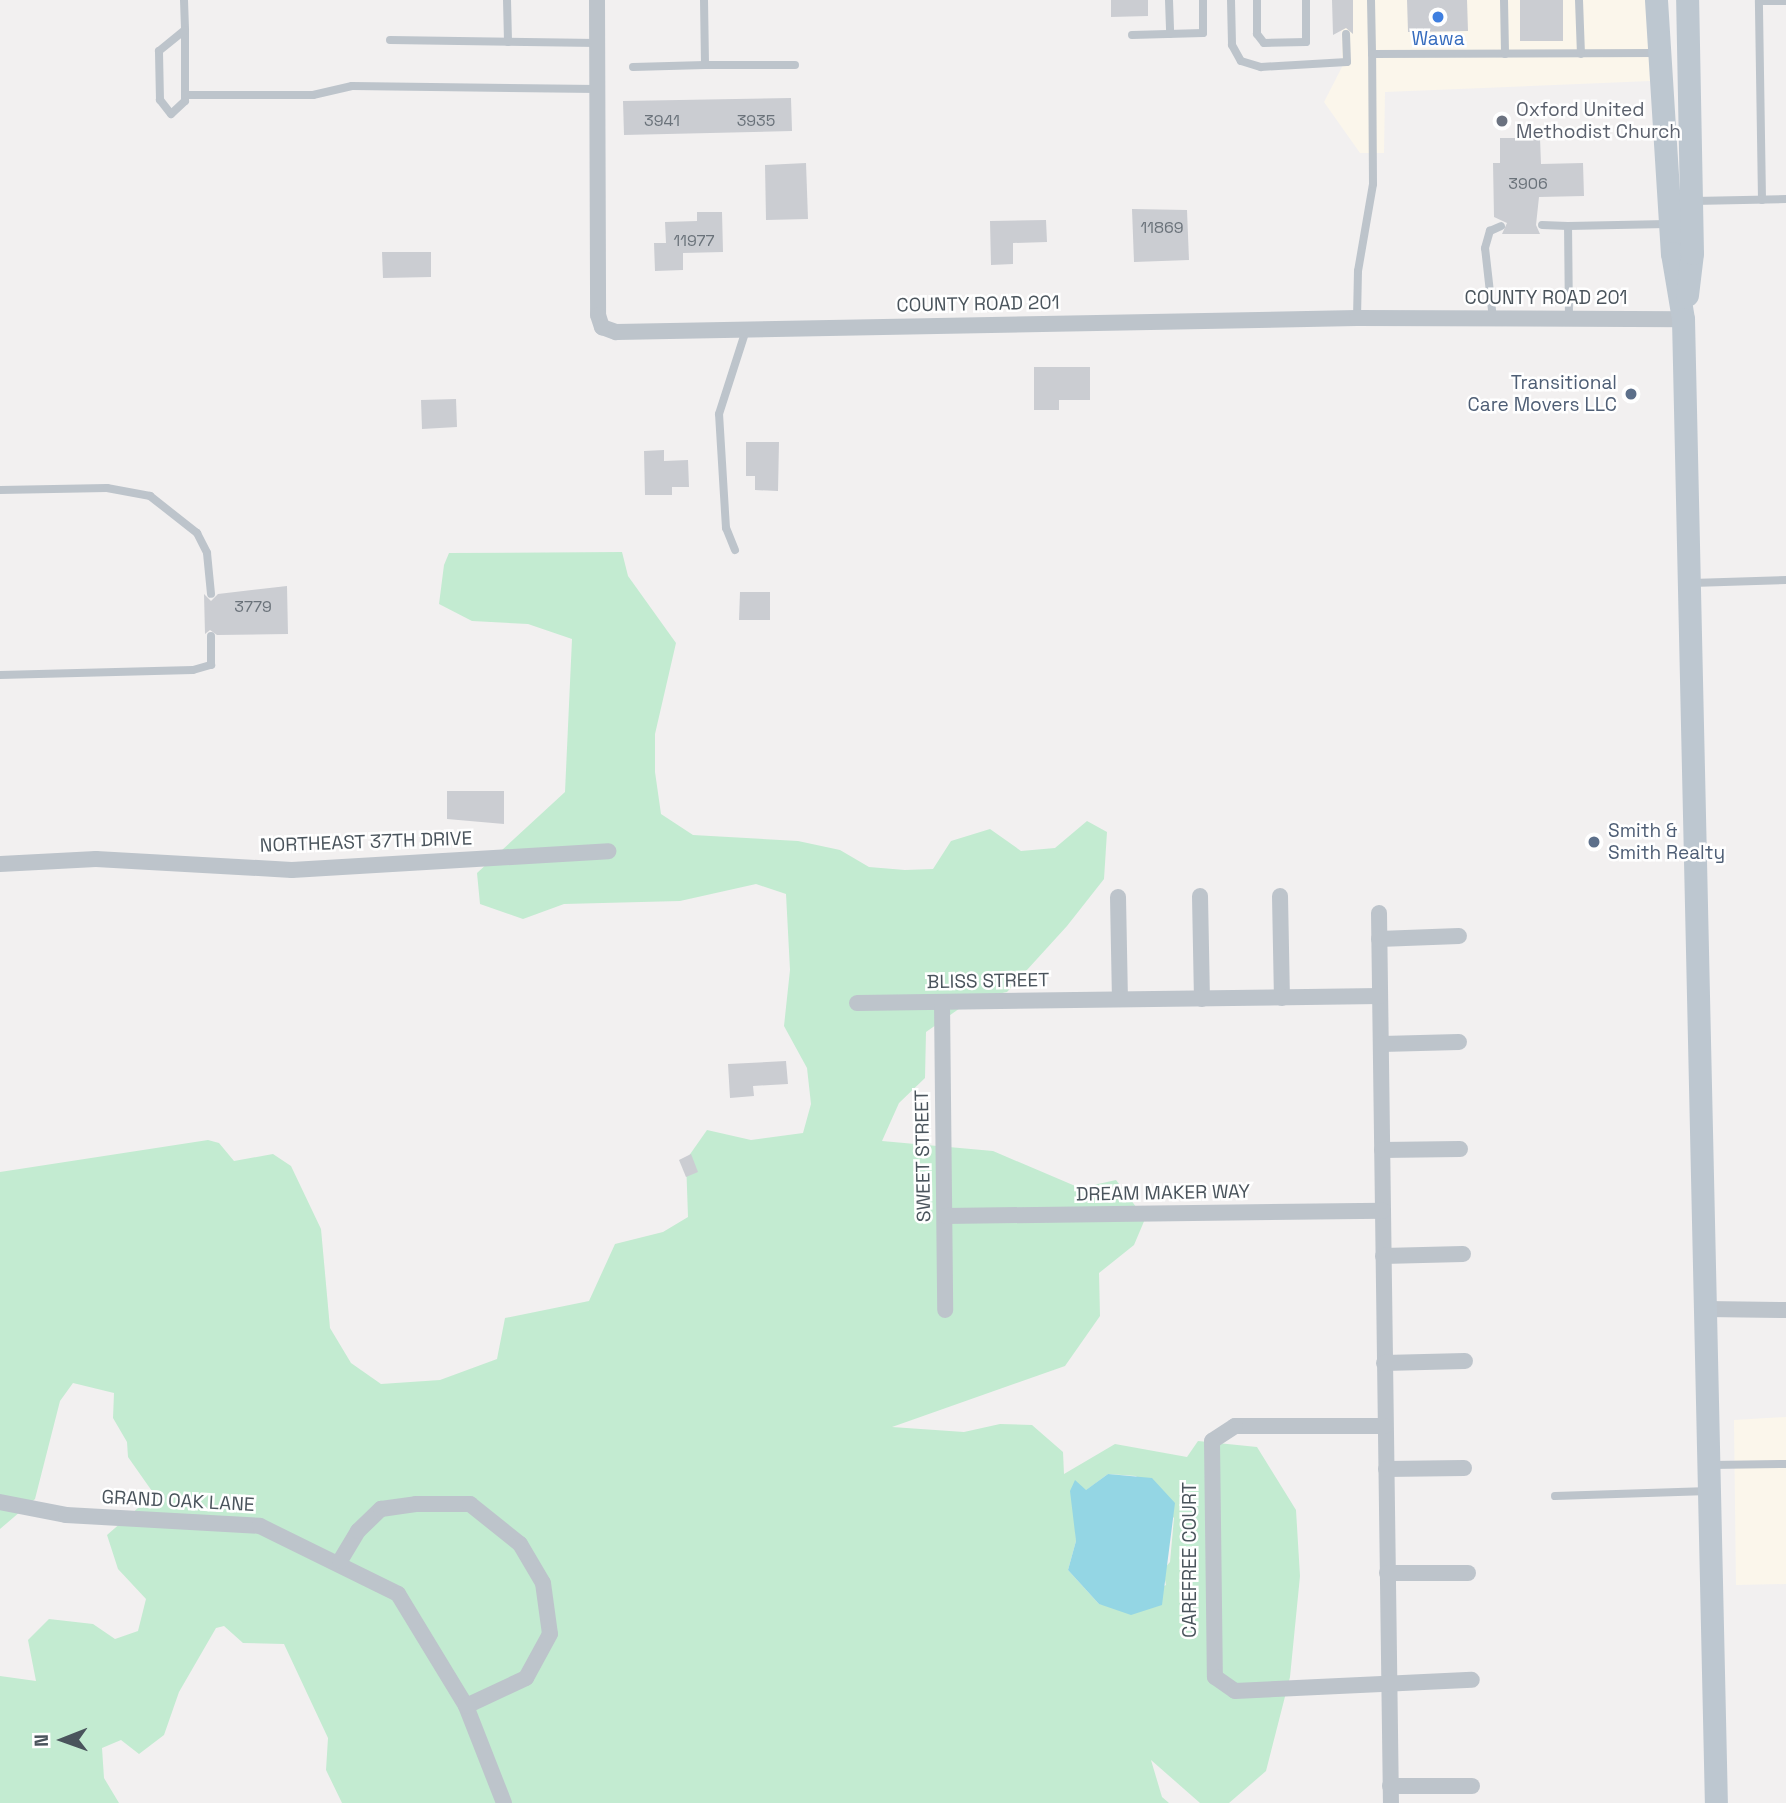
<!DOCTYPE html>
<html>
<head>
<meta charset="utf-8">
<style>
	body { margin:0 }
	#map { position:relative; width:1786px; height:1803px; overflow:hidden; background:#f2f0f0; font-family:"Space Grotesk",sans-serif }
	div>[style] { position:absolute }
	[style*='--x'] { left:calc(var(--x)*1px); top:calc(var(--y)*1px); width:calc(var(--w)*1px); rotate:calc(var(--a)*1deg) }
	.commercial>* { inset:0; background:#fbf6eb }
	.green>* { inset:0; background:#c3ebd1 }
	.water>* { inset:0; background:#94d6e4 }
	.building>* { inset:0; background:#cbcdd2 }
	.lane>* { height:8px; margin:-4px; padding:0 4px; transform-origin:4px; border-radius:4px; background:#bdc4cb }
	.street>* { height:16px; margin:-8px; padding:0 8px; transform-origin:8px; border-radius:8px; background:#bdc4cb }
	.secondary>* { height:23px; margin:-11.5px; padding:0 11.5px; transform-origin:11.5px; border-radius:11.5px; background:#bdc7d0 }
	.dots>* { width:19px; height:19px; translate:-50% -50%; box-sizing:border-box; border:4px solid #fff; border-radius:50% }
	span { translate:-50% -50%; white-space:nowrap; text-align:center; line-height:1.15; -webkit-text-stroke:5px #fff; paint-order:stroke }
	.number-label { font-size:16px; color:#6a727a }
	.number-label span { -webkit-text-stroke-width:0 }
	.shop-label { font-size:19px; color:#366cbe }
	.worship-label { font-size:19px; color:#5b616d }
	.left { translate:0 -50%; text-align:left }
	.street-label { font-size:19px; color:#4a545c }
	.service-label { font-size:19px; color:#4e5e75 }
	.right { translate:-100% -50%; text-align:right }
	.north { position:absolute; left:28px; top:1705px; width:70px; height:70px; -webkit-text-stroke:5px #fff; paint-order:stroke; rotate:269deg; font-size:19px; font-weight:700; line-height:28px; text-align:center; color:#4a545c }
	.north::after { content:''; display:block; margin:auto; width:24px; height:32px; background:#4a545c; clip-path:polygon(50% 0,100% 100%,50% 72%,0 100%) }
</style>
</head>
<body>
<div id="map">
	<div class="commercial">
		<div style="clip-path:polygon(1341px 0,1646px 0,1650px 81px,1385px 92px,1384px 153px,1360px 153px,1324px 102px,1342px 67px)"></div>
		<div style="clip-path:polygon(1786px 1417px,1786px 1584px,1736px 1585px,1734px 1420px)"></div>
	</div>
	<div class="green">
		<div style="clip-path:polygon(evenodd,622px 552px,628px 576px,676px 643px,655px 734px,655px 772px,661px 814px,693px 835px,798px 841px,840px 850px,869px 867px,905px 870px,933px 869px,951px 841px,990px 829px,1021px 851px,1055px 848px,1087px 821px,1107px 832px,1104px 879px,1067px 926px,1007px 992px,973px 999px,926px 1032px,925px 1078px,899px 1103px,882px 1141px,993px 1151px,1080px 1188px,1116px 1180px,1145px 1219px,1134px 1245px,1099px 1273px,1100px 1316px,1065px 1366px,892px 1427px,964px 1432px,1000px 1424px,1032px 1425px,1063px 1452px,1064px 1474px,1115px 1444px,1187px 1457px,1198px 1441px,1257px 1447px,1296px 1510px,1300px 1576px,1290px 1677px,1266px 1771px,1229px 1803px,1200px 1803px,1151px 1760px,1162px 1797px,1169px 1803px,342px 1803px,326px 1770px,328px 1738px,284px 1644px,243px 1643px,224px 1626px,216px 1628px,179px 1692px,164px 1735px,139px 1754px,121px 1740px,102px 1748px,104px 1778px,119px 1803px,0 1803px,0 1676px,36px 1681px,28px 1640px,49px 1619px,93px 1624px,115px 1639px,138px 1631px,146px 1599px,118px 1569px,107px 1535px,154px 1494px,128px 1457px,127px 1442px,113px 1418px,114px 1393px,73px 1383px,60px 1401px,35px 1499px,0 1529px,0 1172px,208px 1140px,219px 1143px,234px 1161px,273px 1154px,291px 1166px,321px 1229px,330px 1328px,351px 1363px,381px 1384px,440px 1380px,497px 1359px,505px 1318px,589px 1301px,615px 1244px,663px 1232px,688px 1217px,686px 1160px,707px 1130px,751px 1140px,803px 1133px,811px 1104px,807px 1068px,784px 1026px,790px 970px,786px 894px,756px 884px,680px 901px,564px 904px,523px 919px,480px 904px,477px 873px,565px 792px,572px 639px,528px 624px,472px 621px,439px 604px,444px 565px,449px 553px,622px 552px,1108px 1474px,1136px 1476px,1174px 1518px,1170px 1562px,1163px 1570px,1166px 1585px,1120px 1607px,1099px 1604px,1068px 1570px,1076px 1541px,1074px 1499px,1108px 1474px)"></div>
	</div>
	<div class="water">
		<div style="clip-path:polygon(1108px 1474px,1152px 1478px,1175px 1503px,1162px 1605px,1131px 1615px,1099px 1604px,1068px 1570px,1076px 1541px,1070px 1491px,1075px 1480px,1086px 1490px)"></div>
	</div>
	<div class="building">
		<div style="clip-path:polygon(1111px 0,1148px 0,1148px 16px,1111px 17px)"></div>
		<div style="clip-path:polygon(1332px 0,1353px 0,1353px 34px,1346px 28px,1333px 35px)"></div>
		<div style="clip-path:polygon(1407px 0,1467px 0,1468px 31px,1408px 32px)"></div>
		<div style="clip-path:polygon(1520px 0,1563px 0,1563px 41px,1520px 41px)"></div>
		<div style="clip-path:polygon(791px 98px,792px 131px,624px 135px,623px 101px)"></div>
		<div style="clip-path:polygon(1500px 138px,1540px 138px,1541px 164px,1583px 163px,1584px 196px,1539px 197px,1536px 225px,1540px 234px,1502px 234px,1507px 223px,1494px 217px,1493px 163px,1500px 163px)"></div>
		<div style="clip-path:polygon(806px 163px,808px 219px,766px 220px,765px 165px)"></div>
		<div style="clip-path:polygon(1132px 209px,1187px 210px,1189px 260px,1134px 262px)"></div>
		<div style="clip-path:polygon(697px 212px,722px 212px,723px 252px,683px 253px,683px 270px,655px 271px,654px 243px,666px 243px,665px 222px,697px 221px)"></div>
		<div style="clip-path:polygon(1046px 220px,1047px 242px,1013px 243px,1013px 264px,991px 265px,990px 221px)"></div>
		<div style="clip-path:polygon(382px 252px,431px 252px,431px 277px,383px 278px)"></div>
		<div style="clip-path:polygon(1034px 367px,1090px 367px,1090px 400px,1059px 400px,1059px 410px,1034px 410px)"></div>
		<div style="clip-path:polygon(456px 399px,457px 427px,422px 429px,421px 400px)"></div>
		<div style="clip-path:polygon(746px 442px,779px 442px,778px 491px,755px 490px,755px 476px,746px 476px)"></div>
		<div style="clip-path:polygon(664px 450px,664px 461px,688px 460px,689px 487px,672px 487px,672px 495px,645px 495px,644px 451px)"></div>
		<div style="clip-path:polygon(287px 586px,288px 634px,217px 635px,210px 630px,205px 634px,204px 594px,211px 601px,218px 594px)"></div>
		<div style="clip-path:polygon(740px 592px,770px 592px,770px 620px,739px 620px)"></div>
		<div style="clip-path:polygon(447px 791px,504px 791px,504px 824px,447px 819px)"></div>
		<div style="clip-path:polygon(786px 1061px,788px 1084px,753px 1086px,754px 1096px,730px 1098px,728px 1064px)"></div>
		<div style="clip-path:polygon(691px 1154px,698px 1172px,686px 1177px,679px 1160px)"></div>
	</div>
	<div class="lane">
		<div style="--x:184;--y:0;--w:30;--a:88"></div>
		<div style="--x:185;--y:30;--w:71;--a:90"></div>
		<div style="--x:185;--y:101;--w:19;--a:137"></div>
		<div style="--x:171;--y:114;--w:18;--a:-128"></div>
		<div style="--x:160;--y:100;--w:49;--a:-91.2"></div>
		<div style="--x:159;--y:51;--w:33;--a:-39"></div>
		<div style="--x:507;--y:0;--w:42;--a:88.6"></div>
		<div style="--x:704;--y:0;--w:65;--a:89.1"></div>
		<div style="--x:705;--y:65;--w:90;--a:0"></div>
		<div style="--x:1169;--y:0;--w:34;--a:88"></div>
		<div style="--x:1231;--y:0;--w:45;--a:88.7"></div>
		<div style="--x:1232;--y:45;--w:18;--a:61"></div>
		<div style="--x:1241;--y:61;--w:21;--a:17"></div>
		<div style="--x:1261;--y:67;--w:86;--a:-3.3"></div>
		<div style="--x:1347;--y:62;--w:28;--a:-92"></div>
		<div style="--x:1257;--y:0;--w:34;--a:90"></div>
		<div style="--x:1257;--y:34;--w:11;--a:52"></div>
		<div style="--x:1264;--y:43;--w:42;--a:-1.4"></div>
		<div style="--x:1306;--y:42;--w:42;--a:-90"></div>
		<div style="--x:1371;--y:0;--w:54;--a:88.9"></div>
		<div style="--x:1372;--y:54;--w:284;--a:-0.2"></div>
		<div style="--x:1504;--y:0;--w:54;--a:88.9"></div>
		<div style="--x:1579;--y:0;--w:54;--a:87.9"></div>
		<div style="--x:1132;--y:35;--w:71;--a:-1.6"></div>
		<div style="--x:1203;--y:33;--w:33;--a:-90"></div>
		<div style="--x:390;--y:40;--w:207;--a:0.8"></div>
		<div style="--x:633;--y:67;--w:72;--a:-1.6"></div>
		<div style="--x:185;--y:95;--w:128;--a:0"></div>
		<div style="--x:313;--y:95;--w:40;--a:-13"></div>
		<div style="--x:352;--y:86;--w:245;--a:0.7"></div>
		<div style="--x:1762;--y:200;--w:199;--a:-90.9"></div>
		<div style="--x:1759;--y:1;--w:27;--a:0"></div>
		<div style="--x:1694;--y:201;--w:92;--a:-1.2"></div>
		<div style="--x:1542;--y:225;--w:26;--a:2"></div>
		<div style="--x:1357;--y:318;--w:47;--a:-88.8"></div>
		<div style="--x:1358;--y:271;--w:88;--a:-80.2"></div>
		<div style="--x:1373;--y:184;--w:130;--a:-90.4"></div>
		<div style="--x:1493;--y:319;--w:71;--a:-96.4"></div>
		<div style="--x:1485;--y:248;--w:18;--a:-74"></div>
		<div style="--x:1490;--y:231;--w:12;--a:-24"></div>
		<div style="--x:1569;--y:319;--w:93;--a:-90.6"></div>
		<div style="--x:1568;--y:226;--w:99;--a:-1.2"></div>
		<div style="--x:0;--y:490;--w:107;--a:-1.1"></div>
		<div style="--x:107;--y:488;--w:44;--a:10.5"></div>
		<div style="--x:150;--y:496;--w:60;--a:38.2"></div>
		<div style="--x:197;--y:533;--w:22;--a:63"></div>
		<div style="--x:207;--y:553;--w:41;--a:84.4"></div>
		<div style="--x:735;--y:550;--w:24;--a:-112"></div>
		<div style="--x:726;--y:528;--w:114;--a:-93.5"></div>
		<div style="--x:719;--y:414;--w:88;--a:-72.2"></div>
		<div style="--x:1692;--y:583;--w:94;--a:-1.8"></div>
		<div style="--x:0;--y:675;--w:193;--a:-1.5"></div>
		<div style="--x:193;--y:670;--w:19;--a:-16"></div>
		<div style="--x:211;--y:665;--w:29;--a:-90"></div>
		<div style="--x:1711;--y:1465;--w:75;--a:-0.8"></div>
		<div style="--x:1555;--y:1496;--w:154;--a:-1.9"></div>
	</div>
	<div class="street">
		<div style="--x:597;--y:0;--w:315;--a:89.8"></div>
		<div style="--x:598;--y:315;--w:13;--a:72"></div>
		<div style="--x:602;--y:327;--w:15;--a:20"></div>
		<div style="--x:616;--y:332;--w:741;--a:-1.08"></div>
		<div style="--x:1357;--y:318;--w:326;--a:0.2"></div>
		<div style="--x:0;--y:864;--w:96;--a:-3"></div>
		<div style="--x:96;--y:859;--w:196;--a:3.2"></div>
		<div style="--x:292;--y:870;--w:317;--a:-3.4"></div>
		<div style="--x:1200;--y:896;--w:103;--a:88.9"></div>
		<div style="--x:1280;--y:896;--w:102;--a:88.9"></div>
		<div style="--x:1118;--y:897;--w:102;--a:88.9"></div>
		<div style="--x:1379;--y:913;--w:890;--a:89.23"></div>
		<div style="--x:1379;--y:939;--w:80;--a:-2.1"></div>
		<div style="--x:857;--y:1003;--w:523;--a:-0.77"></div>
		<div style="--x:942;--y:1003;--w:307;--a:89.4"></div>
		<div style="--x:1382;--y:1044;--w:77;--a:-1.5"></div>
		<div style="--x:1382;--y:1150;--w:78;--a:-0.7"></div>
		<div style="--x:945;--y:1216;--w:438;--a:-0.7"></div>
		<div style="--x:1383;--y:1256;--w:80;--a:-1.4"></div>
		<div style="--x:1706;--y:1309;--w:80;--a:0.7"></div>
		<div style="--x:1384;--y:1363;--w:81;--a:-1.4"></div>
		<div style="--x:1385;--y:1426;--w:150;--a:180"></div>
		<div style="--x:1235;--y:1426;--w:27;--a:147"></div>
		<div style="--x:1212;--y:1441;--w:236;--a:89.3"></div>
		<div style="--x:1215;--y:1677;--w:24;--a:35"></div>
		<div style="--x:1235;--y:1691;--w:237;--a:-2.7"></div>
		<div style="--x:1386;--y:1469;--w:78;--a:-0.7"></div>
		<div style="--x:0;--y:1502;--w:67;--a:11.1"></div>
		<div style="--x:66;--y:1515;--w:194;--a:3.2"></div>
		<div style="--x:260;--y:1526;--w:154;--a:26.2"></div>
		<div style="--x:398;--y:1594;--w:131;--a:58.7"></div>
		<div style="--x:466;--y:1706;--w:104;--a:68.6"></div>
		<div style="--x:340;--y:1561;--w:35;--a:-59"></div>
		<div style="--x:358;--y:1531;--w:32;--a:-44"></div>
		<div style="--x:381;--y:1509;--w:35;--a:-8"></div>
		<div style="--x:416;--y:1504;--w:54;--a:0"></div>
		<div style="--x:470;--y:1504;--w:64;--a:38.7"></div>
		<div style="--x:520;--y:1544;--w:45;--a:59.5"></div>
		<div style="--x:543;--y:1583;--w:51;--a:82.2"></div>
		<div style="--x:550;--y:1634;--w:50;--a:118.6"></div>
		<div style="--x:526;--y:1678;--w:66;--a:155"></div>
		<div style="--x:1387;--y:1573;--w:81;--a:0"></div>
		<div style="--x:1390;--y:1786;--w:82;--a:0"></div>
	</div>
	<div class="secondary">
		<div style="--x:1656;--y:0;--w:254;--a:86.4"></div>
		<div style="--x:1672;--y:253;--w:67;--a:80.5"></div>
		<div style="--x:1683;--y:319;--w:1484;--a:88.73"></div>
		<div style="--x:1687;--y:295;--w:42;--a:-83.2"></div>
		<div style="--x:1692;--y:253;--w:253;--a:-91.1"></div>
	</div>
	<div class="dots">
		<div style="left:1438px;top:17px;background:#3f7fe0"></div>
		<div style="left:1502px;top:121px;background:#6b7280"></div>
		<div style="left:1631px;top:394px;background:#5c6f8a"></div>
		<div style="left:1594px;top:842px;background:#5c6f8a"></div>
	</div>
	<div class="number-label">
		<span style="left:662px;top:121px">3941</span>
		<span style="left:756px;top:121px">3935</span>
		<span style="left:1528px;top:184px">3906</span>
		<span style="left:1162px;top:228px">11869</span>
		<span style="left:694px;top:241px">11977</span>
		<span style="left:253px;top:607px">3779</span>
	</div>
	<div class="shop-label">
		<span style="left:1438px;top:39px">Wawa</span>
	</div>
	<div class="worship-label">
		<span class="left" style="left:1516px;top:121px">Oxford United<br>Methodist Church</span>
	</div>
	<div class="street-label">
		<span style="left:1546px;top:298px">COUNTY ROAD 201</span>
		<span style="left:978px;top:304px;rotate:-1deg">COUNTY ROAD 201</span>
		<span style="left:366px;top:842px;rotate:-2deg">NORTHEAST 37TH DRIVE</span>
		<span style="left:988px;top:981px;rotate:-1deg">BLISS STREET</span>
		<span style="left:923px;top:1156px;rotate:-91deg">SWEET STREET</span>
		<span style="left:1163px;top:1193px;rotate:-1deg">DREAM MAKER WAY</span>
		<span style="left:178px;top:1501px;rotate:3deg">GRAND OAK LANE</span>
		<span style="left:1190px;top:1560px;rotate:-90deg">CAREFREE COURT</span>
	</div>
	<div class="service-label">
		<span class="right" style="left:1617px;top:394px">Transitional<br>Care Movers LLC</span>
		<span class="left" style="left:1608px;top:842px">Smith &amp;<br>Smith Realty</span>
	</div>
	<div class="north">N</div>
</div>
</body>
</html>
